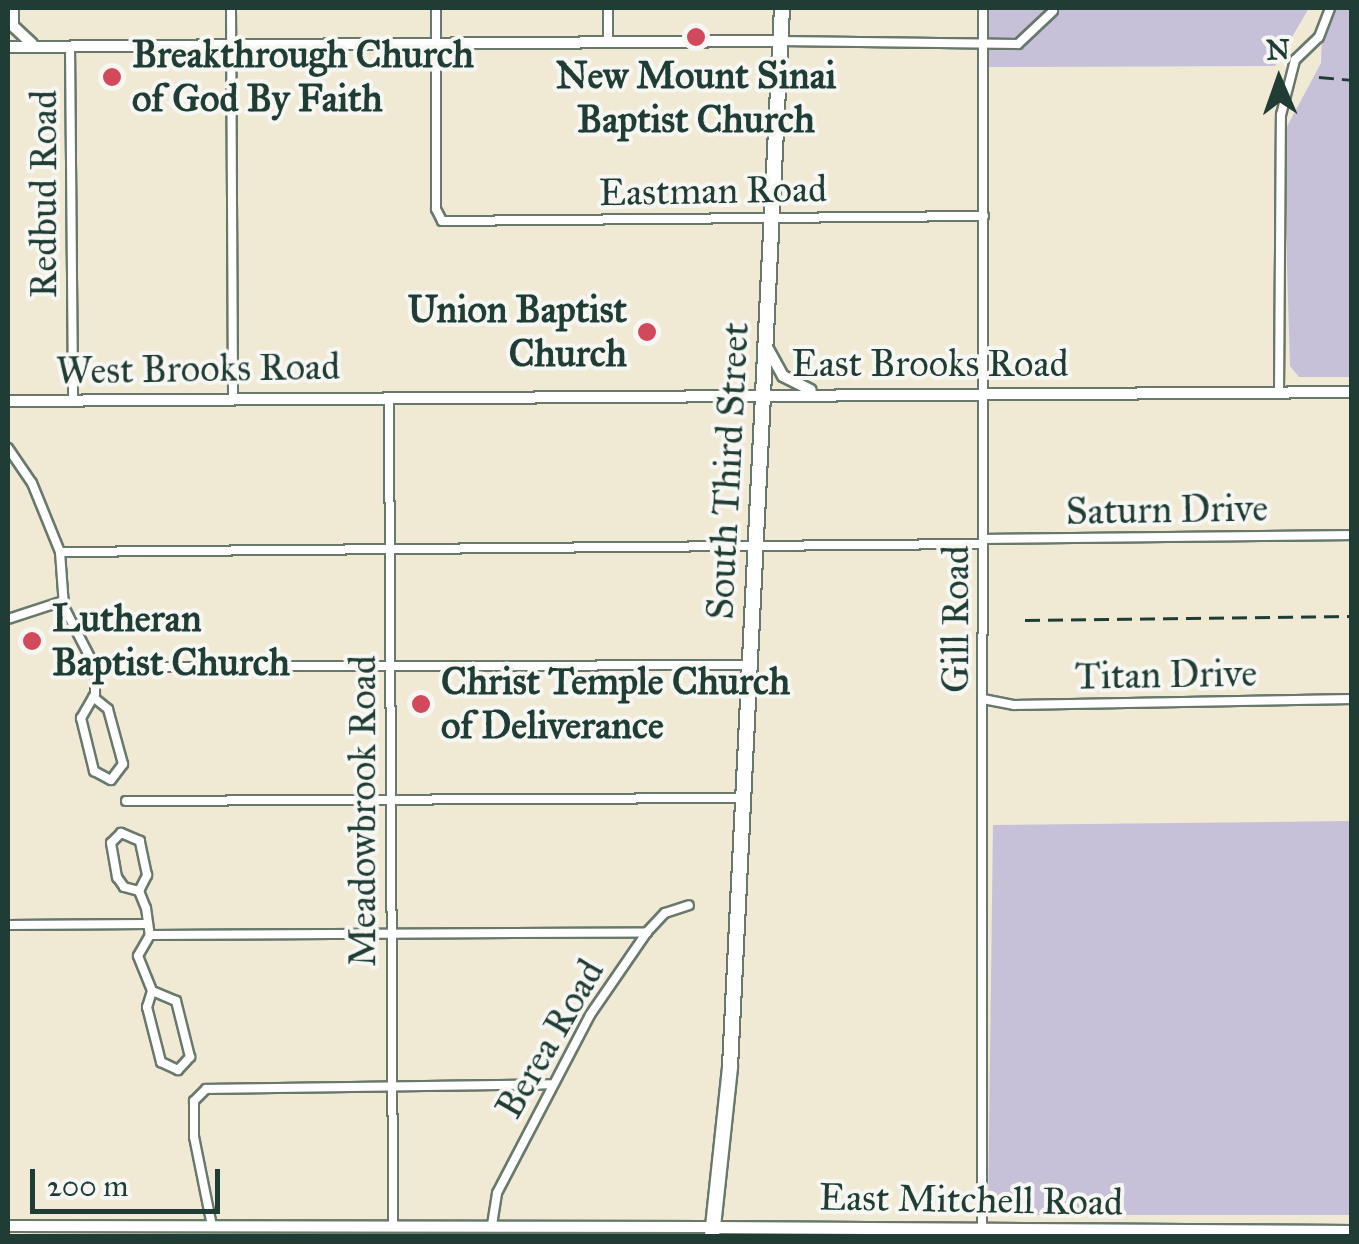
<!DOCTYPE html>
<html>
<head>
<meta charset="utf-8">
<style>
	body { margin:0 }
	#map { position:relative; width:1359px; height:1244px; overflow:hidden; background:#f0e9d4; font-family:"IM FELL Great Primer",serif }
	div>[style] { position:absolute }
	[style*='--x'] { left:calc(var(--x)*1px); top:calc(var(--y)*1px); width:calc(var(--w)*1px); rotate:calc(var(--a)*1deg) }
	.industrial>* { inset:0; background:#c7c0d9 }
	.roads { filter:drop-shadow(2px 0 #68796c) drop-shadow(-2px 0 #68796c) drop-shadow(0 2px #68796c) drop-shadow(0 -2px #68796c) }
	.street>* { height:8px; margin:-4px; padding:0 4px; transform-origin:4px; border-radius:4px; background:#fff }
	.secondary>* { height:10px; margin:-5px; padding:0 5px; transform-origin:5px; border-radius:5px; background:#fff }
	.primary>* { height:11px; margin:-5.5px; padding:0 5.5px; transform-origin:5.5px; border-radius:5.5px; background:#fff }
	.highway>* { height:14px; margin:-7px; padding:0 7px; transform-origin:7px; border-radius:7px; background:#fff }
	.rail>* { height:2.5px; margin-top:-1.25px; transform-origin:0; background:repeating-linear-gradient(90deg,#1f3d34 0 15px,transparent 0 23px) }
	.dots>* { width:28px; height:28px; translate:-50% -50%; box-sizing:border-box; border:5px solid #f6f6f2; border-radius:50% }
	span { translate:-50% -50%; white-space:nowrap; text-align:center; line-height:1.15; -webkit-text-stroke:8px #f6f6f2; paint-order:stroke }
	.poi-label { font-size:38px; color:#1f3d34; font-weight:700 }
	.left { translate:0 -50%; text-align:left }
	.right { translate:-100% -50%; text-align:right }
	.street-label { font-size:38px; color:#1f3d34 }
	.frame { position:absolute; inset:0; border:10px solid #1f3d34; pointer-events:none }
	.north { position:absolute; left:1229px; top:30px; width:100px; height:100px; -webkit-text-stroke:8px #f6f6f2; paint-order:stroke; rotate:358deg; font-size:28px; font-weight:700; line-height:40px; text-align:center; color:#1f3d34 }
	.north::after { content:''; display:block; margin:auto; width:35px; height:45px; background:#1f3d34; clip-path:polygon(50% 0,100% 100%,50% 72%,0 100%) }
	.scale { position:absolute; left:30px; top:1169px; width:190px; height:45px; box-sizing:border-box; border:5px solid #1f3d34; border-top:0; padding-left:12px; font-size:30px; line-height:35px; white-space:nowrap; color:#1f3d34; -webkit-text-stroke:8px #f6f6f2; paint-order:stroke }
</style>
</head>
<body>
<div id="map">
	<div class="industrial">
		<div style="clip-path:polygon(987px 8px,1309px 8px,1275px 66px,987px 67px)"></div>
		<div style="clip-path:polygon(1323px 8px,1351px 8px,1351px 377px,1299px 377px,1290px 366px,1283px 134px,1321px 63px)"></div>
		<div style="clip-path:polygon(1351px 821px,1351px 1215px,988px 1215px,993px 825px)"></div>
	</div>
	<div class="roads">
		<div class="street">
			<div style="--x:231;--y:8;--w:391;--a:89.7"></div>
			<div style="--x:436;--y:8;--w:201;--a:90"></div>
			<div style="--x:436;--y:209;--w:13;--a:63"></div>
			<div style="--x:442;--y:221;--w:542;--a:-0.53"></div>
			<div style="--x:608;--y:8;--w:35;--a:90"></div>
			<div style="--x:780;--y:41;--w:238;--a:0.7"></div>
			<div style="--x:1018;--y:44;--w:48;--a:-43.3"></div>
			<div style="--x:70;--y:47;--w:354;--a:89.5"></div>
			<div style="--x:1279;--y:392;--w:277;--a:-89.6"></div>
			<div style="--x:1281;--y:115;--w:57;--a:-75.7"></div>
			<div style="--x:1295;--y:60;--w:33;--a:-44"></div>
			<div style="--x:1319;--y:37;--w:31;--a:-69"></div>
			<div style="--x:389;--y:397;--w:828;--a:89.72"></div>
			<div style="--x:8;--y:448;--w:42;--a:55.6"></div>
			<div style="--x:32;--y:483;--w:74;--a:67.9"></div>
			<div style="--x:60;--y:552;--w:55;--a:85.8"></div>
			<div style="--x:64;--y:607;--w:68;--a:62.7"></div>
			<div style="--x:95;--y:667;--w:27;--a:90"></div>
			<div style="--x:95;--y:694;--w:28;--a:120"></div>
			<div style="--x:81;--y:718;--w:55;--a:76.2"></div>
			<div style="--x:94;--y:771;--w:19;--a:28"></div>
			<div style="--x:111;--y:780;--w:20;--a:-53"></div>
			<div style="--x:123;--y:764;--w:57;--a:-105.3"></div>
			<div style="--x:108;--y:709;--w:19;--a:-141"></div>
			<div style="--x:983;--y:539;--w:369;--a:-0.6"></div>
			<div style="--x:60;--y:552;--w:923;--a:-0.5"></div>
			<div style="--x:8;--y:619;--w:58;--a:-18.1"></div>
			<div style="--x:95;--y:667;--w:655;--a:-0.17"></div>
			<div style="--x:983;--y:699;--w:32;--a:11"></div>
			<div style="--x:1014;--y:705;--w:338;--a:-1"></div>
			<div style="--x:126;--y:801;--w:618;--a:-0.28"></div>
			<div style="--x:139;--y:891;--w:18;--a:-63"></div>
			<div style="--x:147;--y:875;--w:35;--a:-102"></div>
			<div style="--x:140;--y:841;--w:21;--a:-157"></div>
			<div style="--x:121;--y:833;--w:14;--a:135"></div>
			<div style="--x:111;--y:843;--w:35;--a:80"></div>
			<div style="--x:117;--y:877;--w:12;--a:55"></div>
			<div style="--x:124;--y:887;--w:16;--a:15"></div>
			<div style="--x:139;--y:891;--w:18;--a:68"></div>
			<div style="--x:146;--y:908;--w:27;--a:82"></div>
			<div style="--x:150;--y:935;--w:24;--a:120"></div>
			<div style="--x:138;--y:956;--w:38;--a:68"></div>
			<div style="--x:152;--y:991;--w:17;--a:107"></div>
			<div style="--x:147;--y:1007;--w:57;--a:75.7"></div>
			<div style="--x:161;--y:1062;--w:19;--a:25"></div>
			<div style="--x:178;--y:1070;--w:18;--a:-47"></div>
			<div style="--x:190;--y:1057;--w:58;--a:-104"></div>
			<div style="--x:176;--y:1001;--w:26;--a:-157"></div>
			<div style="--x:8;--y:925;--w:138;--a:-0.4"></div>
			<div style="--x:150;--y:935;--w:497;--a:-0.3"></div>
			<div style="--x:492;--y:1225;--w:32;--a:-81"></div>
			<div style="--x:497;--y:1193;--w:201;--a:-62.4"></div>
			<div style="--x:590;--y:1015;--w:101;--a:-55.5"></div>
			<div style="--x:647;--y:932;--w:26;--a:-47"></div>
			<div style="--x:665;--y:913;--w:25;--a:-18"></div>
			<div style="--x:212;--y:1226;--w:91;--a:-101.4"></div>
			<div style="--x:194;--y:1137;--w:36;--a:-90"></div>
			<div style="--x:194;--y:1101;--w:17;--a:-45"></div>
			<div style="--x:206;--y:1089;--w:345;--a:-0.8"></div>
			<div style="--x:982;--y:1230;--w:1222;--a:-89.95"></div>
		</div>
		<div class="secondary">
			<div style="--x:13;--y:8;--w:18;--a:90"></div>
			<div style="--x:13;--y:26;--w:26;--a:43"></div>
			<div style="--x:8;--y:47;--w:772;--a:-0.45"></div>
			<div style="--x:768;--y:349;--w:31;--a:61"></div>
			<div style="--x:783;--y:376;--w:31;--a:27"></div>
			<div style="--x:8;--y:401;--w:1344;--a:-0.38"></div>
			<div style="--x:8;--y:1226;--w:705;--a:0.08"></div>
		</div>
		<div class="primary">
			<div style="--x:713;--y:1227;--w:639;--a:0.36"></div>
		</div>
		<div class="highway">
			<div style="--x:712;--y:1236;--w:170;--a:-83.9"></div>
			<div style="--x:730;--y:1067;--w:1060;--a:-87.19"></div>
		</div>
	</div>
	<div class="rail">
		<div style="--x:1319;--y:77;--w:33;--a:5"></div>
		<div style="--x:1025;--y:620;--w:327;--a:-0.7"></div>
	</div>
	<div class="dots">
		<div style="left:696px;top:37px;background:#d1495b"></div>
		<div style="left:112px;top:77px;background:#d1495b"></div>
		<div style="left:647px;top:332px;background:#d1495b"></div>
		<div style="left:32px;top:641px;background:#d1495b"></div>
		<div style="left:421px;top:704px;background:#d1495b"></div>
	</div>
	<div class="poi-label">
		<span class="left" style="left:132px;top:77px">Breakthrough Church<br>of God By Faith</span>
		<span style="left:696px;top:98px">New Mount Sinai<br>Baptist Church</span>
		<span class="right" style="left:627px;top:332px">Union Baptist<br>Church</span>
		<span class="left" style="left:52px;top:641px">Lutheran<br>Baptist Church</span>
		<span class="left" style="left:441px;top:704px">Christ Temple Church<br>of Deliverance</span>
	</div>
	<div class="street-label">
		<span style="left:713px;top:191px;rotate:-1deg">Eastman Road</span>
		<span style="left:44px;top:194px;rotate:-90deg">Redbud Road</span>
		<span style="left:930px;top:364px">East Brooks Road</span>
		<span style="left:198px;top:369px;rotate:-1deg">West Brooks Road</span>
		<span style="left:728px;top:471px;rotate:-87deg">South Third Street</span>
		<span style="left:1167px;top:510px;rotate:-1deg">Saturn Drive</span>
		<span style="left:956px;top:619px;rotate:-90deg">Gill Road</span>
		<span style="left:1166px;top:675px;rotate:-1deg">Titan Drive</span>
		<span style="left:363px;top:811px;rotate:-90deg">Meadowbrook Road</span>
		<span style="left:550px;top:1039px;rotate:-60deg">Berea Road</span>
		<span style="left:971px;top:1200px;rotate:1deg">East Mitchell Road</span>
	</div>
	<div class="frame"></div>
	<div class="north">N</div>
	<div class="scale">200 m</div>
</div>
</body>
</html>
